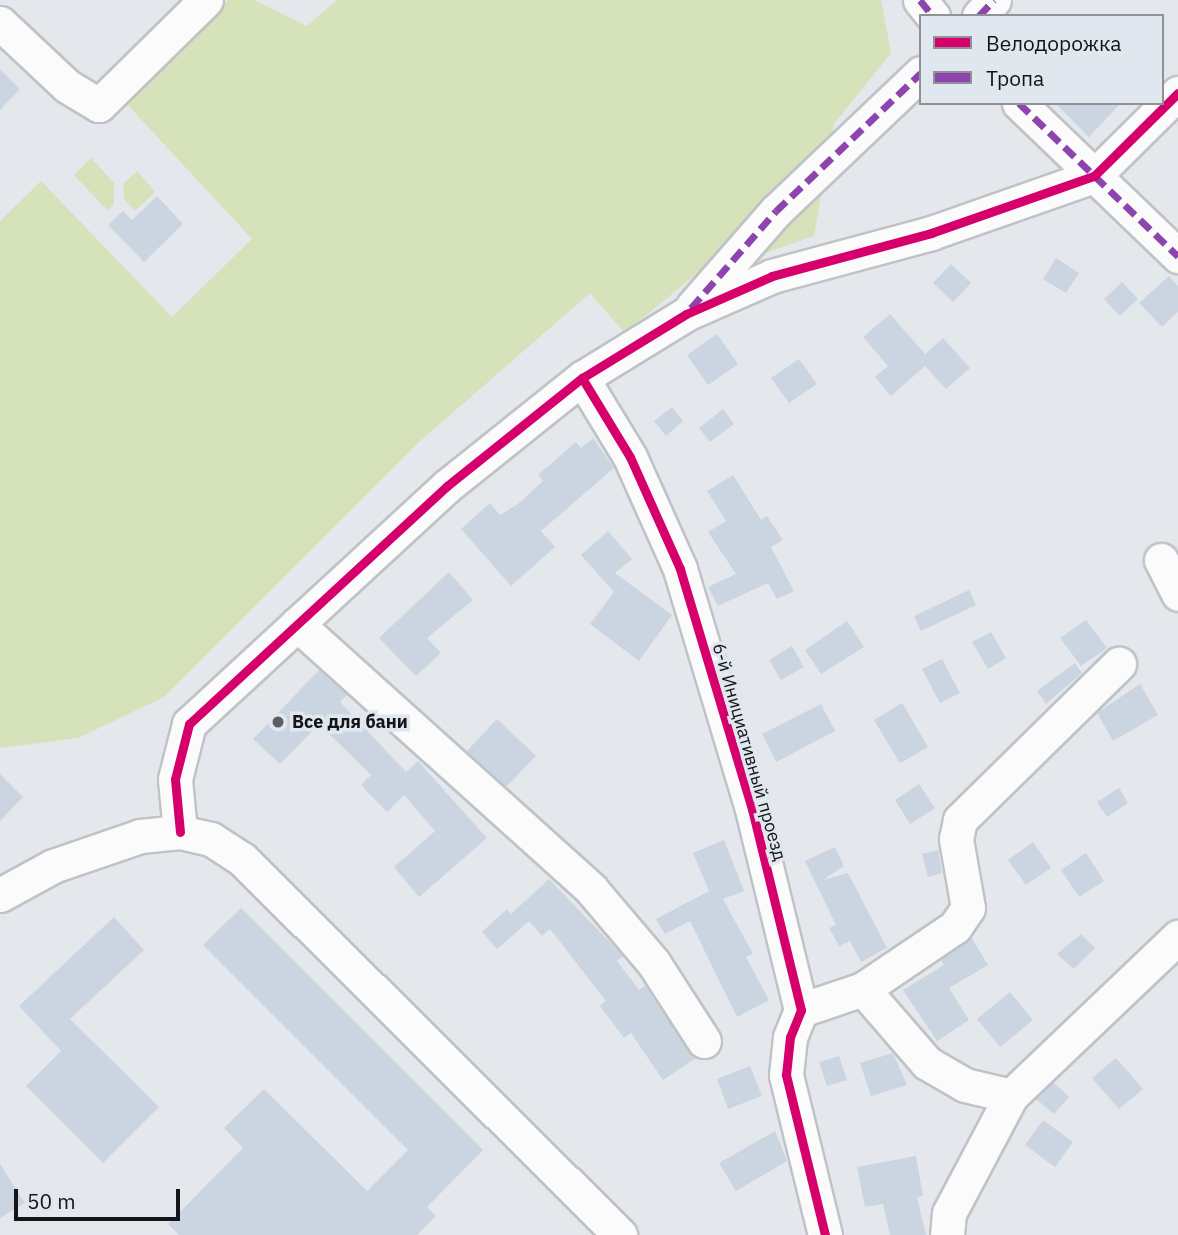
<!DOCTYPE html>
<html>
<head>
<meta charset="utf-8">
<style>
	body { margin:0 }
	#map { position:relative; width:1178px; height:1235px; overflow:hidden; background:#e4e7eb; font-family:"IBM Plex Sans",sans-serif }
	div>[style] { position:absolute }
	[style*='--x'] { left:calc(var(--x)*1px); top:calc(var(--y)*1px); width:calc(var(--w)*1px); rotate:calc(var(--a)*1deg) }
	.green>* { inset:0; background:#d6e2b9 }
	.building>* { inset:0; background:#cbd5e2 }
	.roads { filter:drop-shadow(2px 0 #c0c3c6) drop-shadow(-2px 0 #c0c3c6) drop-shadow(0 2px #c0c3c6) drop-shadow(0 -2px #c0c3c6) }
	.minor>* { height:33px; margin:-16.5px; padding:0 16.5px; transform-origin:16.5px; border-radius:16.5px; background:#fbfbfc }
	.quiet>* { height:7px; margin-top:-3.5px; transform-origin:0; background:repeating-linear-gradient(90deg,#8e44ad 0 14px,transparent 0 21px) }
	.cycleway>* { height:9px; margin:-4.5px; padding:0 4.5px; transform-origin:4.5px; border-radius:4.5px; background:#d6006c }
	.dots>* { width:19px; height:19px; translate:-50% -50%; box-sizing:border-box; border:4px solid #e1e7ee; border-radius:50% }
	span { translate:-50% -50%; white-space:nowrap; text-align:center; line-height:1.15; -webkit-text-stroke:7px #e1e7ee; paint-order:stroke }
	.poi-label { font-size:18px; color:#131518; font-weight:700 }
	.left { translate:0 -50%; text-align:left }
	.street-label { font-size:18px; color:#131518 }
	.legend { position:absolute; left:919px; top:14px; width:245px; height:91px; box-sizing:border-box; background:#e1e7ee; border:2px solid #8f9398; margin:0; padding:9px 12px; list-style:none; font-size:21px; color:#131518 }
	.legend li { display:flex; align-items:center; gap:14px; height:35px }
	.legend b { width:35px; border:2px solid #8f9398 }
	.scale { position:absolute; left:14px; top:1189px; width:166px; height:32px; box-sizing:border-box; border:4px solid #131518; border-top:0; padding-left:9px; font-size:21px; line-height:24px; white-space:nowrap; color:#131518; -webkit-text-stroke:5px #e1e7ee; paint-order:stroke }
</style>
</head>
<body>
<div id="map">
	<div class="green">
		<div style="clip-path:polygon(228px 0,254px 0,307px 26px,337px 0,881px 0,891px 53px,834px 124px,814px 236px,759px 255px,739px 238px,625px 333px,590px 293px,419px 442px,164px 697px,78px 738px,0 748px,0 221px,41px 181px,172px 317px,252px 239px,125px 102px)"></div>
		<div style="clip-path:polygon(91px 158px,114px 183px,114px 204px,107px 210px,74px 175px)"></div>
		<div style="clip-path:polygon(137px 171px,155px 192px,135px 211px,124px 199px,123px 184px)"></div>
	</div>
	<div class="building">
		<div style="clip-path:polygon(0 69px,20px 89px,0 110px)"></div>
		<div style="clip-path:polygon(1055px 103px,1121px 103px,1089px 137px)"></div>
		<div style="clip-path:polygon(157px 196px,183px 224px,144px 262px,108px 225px,123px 211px,132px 220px)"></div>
		<div style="clip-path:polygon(1056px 258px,1079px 273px,1066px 293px,1043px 279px)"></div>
		<div style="clip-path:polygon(951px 264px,971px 283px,953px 302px,933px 283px)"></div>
		<div style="clip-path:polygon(1169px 276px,1178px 286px,1178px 312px,1162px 327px,1139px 303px)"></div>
		<div style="clip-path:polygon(1122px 282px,1138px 299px,1120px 316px,1104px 299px)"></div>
		<div style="clip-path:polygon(890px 314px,925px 354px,943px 338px,970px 368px,946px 389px,925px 366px,891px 396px,875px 377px,888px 366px,863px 337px)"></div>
		<div style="clip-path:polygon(717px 334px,738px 364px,708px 385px,687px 355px)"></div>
		<div style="clip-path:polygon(799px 359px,817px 384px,789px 403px,771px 378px)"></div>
		<div style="clip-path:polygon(672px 407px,683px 421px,666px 436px,654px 421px)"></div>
		<div style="clip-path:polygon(723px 409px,734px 424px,710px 442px,699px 428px)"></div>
		<div style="clip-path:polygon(593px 438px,614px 468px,541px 531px,555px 547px,511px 586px,461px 529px,490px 503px,500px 515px,518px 504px,543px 481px,538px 475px,576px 442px,581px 448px)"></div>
		<div style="clip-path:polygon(733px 475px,761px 520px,767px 516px,783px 540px,771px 547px,794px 591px,777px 599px,768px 583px,718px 606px,708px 587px,736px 574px,708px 532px,726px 521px,707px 491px)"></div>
		<div style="clip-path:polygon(608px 531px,632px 559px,615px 573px,672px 615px,639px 661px,590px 624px,614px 592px,581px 555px)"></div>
		<div style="clip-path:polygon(449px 572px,473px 600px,427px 638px,441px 653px,416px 676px,379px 638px)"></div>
		<div style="clip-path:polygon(969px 590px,976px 605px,921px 631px,914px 616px)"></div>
		<div style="clip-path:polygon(1086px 620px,1107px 648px,1081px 666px,1060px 638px)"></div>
		<div style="clip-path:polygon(847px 621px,864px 647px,821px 674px,805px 650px)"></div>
		<div style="clip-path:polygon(991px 632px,1006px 658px,988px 669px,972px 642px)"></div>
		<div style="clip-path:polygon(792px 646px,804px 667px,781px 680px,769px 660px)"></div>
		<div style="clip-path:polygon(942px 659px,960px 693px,940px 703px,922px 669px)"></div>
		<div style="clip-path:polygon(1075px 663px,1082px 673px,1046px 704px,1037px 691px)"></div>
		<div style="clip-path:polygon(319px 670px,347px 695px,340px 702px,406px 772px,418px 761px,487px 838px,419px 897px,394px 867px,435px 831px,404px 795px,387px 812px,361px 785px,371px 775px,319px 724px,280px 764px,253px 739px)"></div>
		<div style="clip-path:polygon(1140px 684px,1158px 715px,1113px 741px,1097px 713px)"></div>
		<div style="clip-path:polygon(902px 703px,928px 747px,900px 763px,874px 720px)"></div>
		<div style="clip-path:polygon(821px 704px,835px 731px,776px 762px,762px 734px)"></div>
		<div style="clip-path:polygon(497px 719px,536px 756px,506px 787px,467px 751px)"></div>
		<div style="clip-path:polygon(0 774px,23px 797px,0 821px)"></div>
		<div style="clip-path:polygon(919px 784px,935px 808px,910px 824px,895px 800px)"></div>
		<div style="clip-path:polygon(1119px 788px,1128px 803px,1107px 817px,1097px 802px)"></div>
		<div style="clip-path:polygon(724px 840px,744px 891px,723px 899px,753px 954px,746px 957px,769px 1000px,737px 1017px,690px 921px,665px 934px,656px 919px,709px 891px,693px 853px)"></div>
		<div style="clip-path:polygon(1033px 842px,1051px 868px,1026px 885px,1008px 860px)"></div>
		<div style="clip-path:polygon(835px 847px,844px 866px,823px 880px,848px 873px,887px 948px,861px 962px,850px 941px,839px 946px,829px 928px,836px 925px,805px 861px)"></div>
		<div style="clip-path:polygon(938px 850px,942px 873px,928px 877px,922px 854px)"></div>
		<div style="clip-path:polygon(1086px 853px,1104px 881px,1079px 897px,1061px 870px)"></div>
		<div style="clip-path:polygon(549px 879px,623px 956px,617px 961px,639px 990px,645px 986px,696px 1058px,663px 1080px,631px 1033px,624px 1038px,600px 1006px,606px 1001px,550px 929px,542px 936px,529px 921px,497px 949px,482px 932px,507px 909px,511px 914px)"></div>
		<div style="clip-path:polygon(241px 908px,483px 1150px,427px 1207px,436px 1216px,417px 1235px,179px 1235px,168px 1224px,243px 1148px,224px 1128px,264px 1089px,367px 1191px,408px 1150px,203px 945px)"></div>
		<div style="clip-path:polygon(114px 917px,144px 950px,70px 1019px,159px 1107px,103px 1163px,26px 1086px,61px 1051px,19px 1006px)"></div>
		<div style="clip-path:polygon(1081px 934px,1095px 948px,1074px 969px,1057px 954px)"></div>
		<div style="clip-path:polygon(971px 937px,988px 965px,949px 988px,969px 1020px,937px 1041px,903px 990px,944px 965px,941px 960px)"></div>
		<div style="clip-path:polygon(1010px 992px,1033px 1020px,1000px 1047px,977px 1019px)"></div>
		<div style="clip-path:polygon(893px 1053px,907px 1085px,871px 1096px,860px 1063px)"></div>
		<div style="clip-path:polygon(839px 1056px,847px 1080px,827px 1086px,819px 1062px)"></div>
		<div style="clip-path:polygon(1116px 1058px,1143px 1089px,1119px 1109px,1092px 1078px)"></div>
		<div style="clip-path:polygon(750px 1066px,762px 1096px,728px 1109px,717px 1079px)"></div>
		<div style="clip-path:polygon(1053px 1082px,1069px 1097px,1054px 1114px,1036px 1099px)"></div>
		<div style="clip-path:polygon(1043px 1120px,1073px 1142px,1055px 1167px,1025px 1145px)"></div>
		<div style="clip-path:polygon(775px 1131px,787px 1161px,736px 1191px,719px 1163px)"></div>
		<div style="clip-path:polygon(916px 1156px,923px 1196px,917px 1197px,926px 1235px,890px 1235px,883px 1204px,865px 1207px,857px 1167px)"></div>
		<div style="clip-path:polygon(0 1164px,25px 1203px,0 1218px)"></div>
	</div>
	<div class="roads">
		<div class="minor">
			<div style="--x:920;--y:0;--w:21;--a:51"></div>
			<div style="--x:979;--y:16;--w:22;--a:-47"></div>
			<div style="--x:0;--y:23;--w:92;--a:43.2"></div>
			<div style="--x:67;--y:86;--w:37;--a:31"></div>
			<div style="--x:99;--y:105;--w:150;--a:-44.5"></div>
			<div style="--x:1019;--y:103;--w:221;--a:43.9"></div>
			<div style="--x:693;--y:306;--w:126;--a:-48.9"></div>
			<div style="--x:776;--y:211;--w:200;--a:-43.6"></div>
			<div style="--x:582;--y:378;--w:92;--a:58.7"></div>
			<div style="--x:630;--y:457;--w:123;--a:65.9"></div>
			<div style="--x:680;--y:569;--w:251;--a:73.3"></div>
			<div style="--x:752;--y:809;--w:207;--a:76.3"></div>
			<div style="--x:801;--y:1010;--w:29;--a:112"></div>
			<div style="--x:790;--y:1037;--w:38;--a:96"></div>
			<div style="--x:786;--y:1075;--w:165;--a:76.3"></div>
			<div style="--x:1161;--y:560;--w:38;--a:63"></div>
			<div style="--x:297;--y:624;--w:396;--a:42"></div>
			<div style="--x:591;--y:889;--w:96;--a:49.7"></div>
			<div style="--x:653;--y:962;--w:94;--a:57.2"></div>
			<div style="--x:180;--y:832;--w:53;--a:-95.4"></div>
			<div style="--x:175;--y:779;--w:57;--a:-75.7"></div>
			<div style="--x:189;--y:724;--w:351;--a:-42.7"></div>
			<div style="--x:447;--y:486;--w:173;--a:-38.7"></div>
			<div style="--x:582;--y:378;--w:122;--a:-31.6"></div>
			<div style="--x:686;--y:314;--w:94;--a:-23.8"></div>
			<div style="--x:772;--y:276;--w:165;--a:-15.1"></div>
			<div style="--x:931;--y:233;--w:173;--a:-19.3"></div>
			<div style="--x:1094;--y:176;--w:118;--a:-44.7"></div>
			<div style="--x:0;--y:895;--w:60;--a:-28.7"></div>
			<div style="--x:53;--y:866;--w:92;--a:-19"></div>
			<div style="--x:140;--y:836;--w:40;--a:-5.7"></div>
			<div style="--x:180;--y:832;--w:32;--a:13"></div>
			<div style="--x:211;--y:839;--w:38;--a:33"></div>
			<div style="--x:243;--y:860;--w:532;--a:44.85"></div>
			<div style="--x:863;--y:989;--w:111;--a:-34"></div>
			<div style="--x:955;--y:927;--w:23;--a:-56"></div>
			<div style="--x:968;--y:908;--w:70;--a:-99.9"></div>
			<div style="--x:956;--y:839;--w:19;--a:-78"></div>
			<div style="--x:960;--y:820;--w:223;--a:-44.5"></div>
			<div style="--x:801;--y:1010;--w:65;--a:-18.7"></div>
			<div style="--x:863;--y:989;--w:98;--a:49.1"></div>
			<div style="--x:927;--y:1063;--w:44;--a:30.1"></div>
			<div style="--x:965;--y:1085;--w:47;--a:13.4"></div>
			<div style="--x:1011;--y:1096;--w:132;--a:117.9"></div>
			<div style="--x:949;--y:1213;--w:22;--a:95"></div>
			<div style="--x:1011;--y:1096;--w:231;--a:-43.6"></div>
		</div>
	</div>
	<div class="quiet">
		<div style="--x:920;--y:0;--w:21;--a:51"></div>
		<div style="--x:979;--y:16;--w:22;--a:-47"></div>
		<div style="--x:1019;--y:103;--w:221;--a:43.9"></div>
		<div style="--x:691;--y:308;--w:129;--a:-48.8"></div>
		<div style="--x:776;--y:211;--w:200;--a:-43.6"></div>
	</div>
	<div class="cycleway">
		<div style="--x:582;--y:378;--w:92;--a:58.7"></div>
		<div style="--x:630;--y:457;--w:123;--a:65.9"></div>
		<div style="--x:680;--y:569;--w:251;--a:73.3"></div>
		<div style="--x:752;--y:809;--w:207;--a:76.3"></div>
		<div style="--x:801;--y:1010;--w:29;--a:112"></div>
		<div style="--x:790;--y:1037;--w:38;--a:96"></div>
		<div style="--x:786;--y:1075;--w:165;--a:76.3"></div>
		<div style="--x:180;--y:832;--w:53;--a:-95.4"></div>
		<div style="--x:175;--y:779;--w:57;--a:-75.7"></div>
		<div style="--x:189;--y:724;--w:351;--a:-42.7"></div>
		<div style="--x:447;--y:486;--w:173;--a:-38.7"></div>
		<div style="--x:582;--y:378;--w:122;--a:-31.6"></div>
		<div style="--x:686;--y:314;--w:94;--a:-23.8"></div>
		<div style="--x:772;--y:276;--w:165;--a:-15.1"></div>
		<div style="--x:931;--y:233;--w:173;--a:-19.3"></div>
		<div style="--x:1094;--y:176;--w:118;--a:-44.7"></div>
	</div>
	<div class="dots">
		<div style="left:278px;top:722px;background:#5c5e62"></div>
	</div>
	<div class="poi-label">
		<span class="left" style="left:292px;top:722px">Все для бани</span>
	</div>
	<div class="street-label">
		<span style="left:749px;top:752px;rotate:74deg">6-й Инициативный проезд</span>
	</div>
	<ul class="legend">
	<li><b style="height:9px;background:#d6006c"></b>Велодорожка</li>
	<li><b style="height:9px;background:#8e44ad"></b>Тропа</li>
	</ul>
	<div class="scale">50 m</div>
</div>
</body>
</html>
